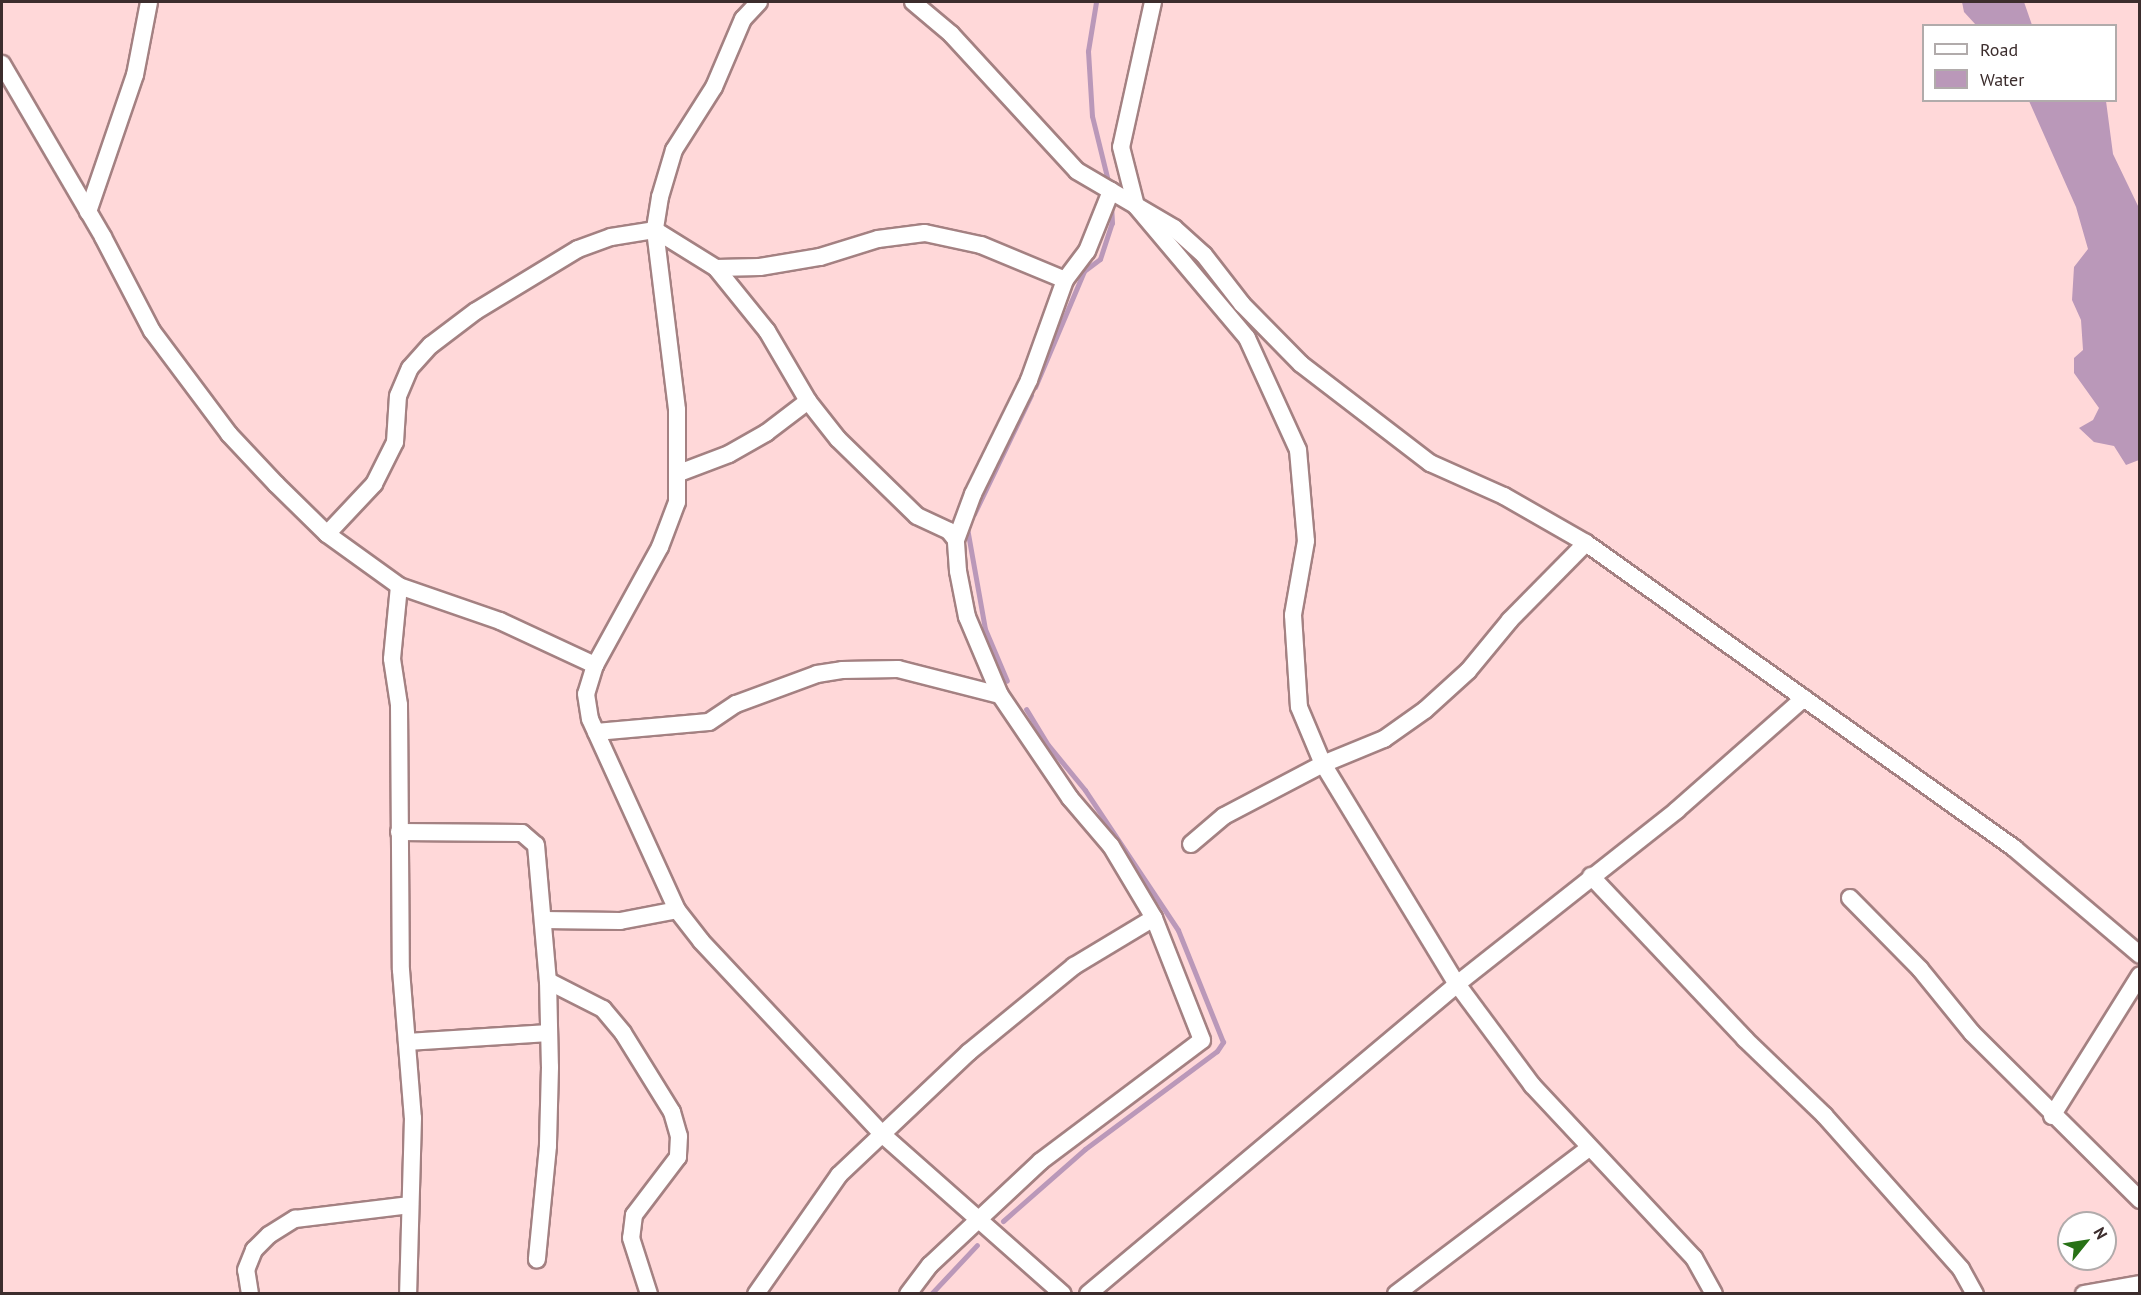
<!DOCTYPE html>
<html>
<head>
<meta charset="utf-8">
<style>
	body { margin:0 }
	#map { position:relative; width:2141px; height:1295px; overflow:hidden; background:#ffd8d9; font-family:"PT Sans",sans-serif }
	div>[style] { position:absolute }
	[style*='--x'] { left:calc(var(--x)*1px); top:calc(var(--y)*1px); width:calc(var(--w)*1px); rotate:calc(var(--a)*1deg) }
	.water>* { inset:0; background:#ba98b9 }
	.stream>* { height:5px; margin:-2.5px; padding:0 2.5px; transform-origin:2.5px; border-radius:2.5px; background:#ba98b9 }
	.roads { filter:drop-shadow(2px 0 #a48182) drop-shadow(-2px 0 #a48182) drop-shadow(0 2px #a48182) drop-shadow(0 -2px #a48182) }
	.minor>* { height:16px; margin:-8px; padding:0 8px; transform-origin:8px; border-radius:8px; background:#fff }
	span { translate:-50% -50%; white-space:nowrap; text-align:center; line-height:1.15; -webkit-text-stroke:4.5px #fff; paint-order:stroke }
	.frame { position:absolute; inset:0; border:3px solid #3c2d2d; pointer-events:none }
	.legend { position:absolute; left:1922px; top:24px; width:195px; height:78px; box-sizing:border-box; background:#fff; border:2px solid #b1abab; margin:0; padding:8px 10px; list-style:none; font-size:18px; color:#3c2d2d }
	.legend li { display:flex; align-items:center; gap:12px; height:30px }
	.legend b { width:30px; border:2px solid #b1abab }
	.north { position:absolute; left:2057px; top:1211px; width:60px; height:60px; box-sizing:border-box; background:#fff; border:2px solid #b1abab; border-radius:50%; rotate:60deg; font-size:16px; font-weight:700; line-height:24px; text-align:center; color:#3c2d2d }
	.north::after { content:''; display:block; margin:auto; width:21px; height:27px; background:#287216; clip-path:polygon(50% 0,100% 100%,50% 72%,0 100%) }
</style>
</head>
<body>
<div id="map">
	<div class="water">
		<div style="clip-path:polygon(1962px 2px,2024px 2px,2032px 25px,1976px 25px,1964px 12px)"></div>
		<div style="clip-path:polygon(2029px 101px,2106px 101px,2113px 154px,2139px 208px,2139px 460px,2126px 465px,2114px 446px,2094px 442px,2079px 428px,2093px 420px,2099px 408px,2074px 373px,2074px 358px,2083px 350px,2081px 320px,2072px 300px,2074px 267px,2088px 249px,2076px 207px)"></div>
	</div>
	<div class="stream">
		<div style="--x:1096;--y:2;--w:50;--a:99.3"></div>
		<div style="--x:1088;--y:51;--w:65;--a:86.5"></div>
		<div style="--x:1092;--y:116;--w:71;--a:76.2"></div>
		<div style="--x:1035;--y:387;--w:126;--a:-67.1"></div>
		<div style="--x:1084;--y:271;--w:20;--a:-37"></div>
		<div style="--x:1100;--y:259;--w:38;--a:-72"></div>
		<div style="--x:1112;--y:223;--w:17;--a:-93"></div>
		<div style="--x:974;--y:514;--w:132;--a:-64.4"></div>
		<div style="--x:967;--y:528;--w:103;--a:79.9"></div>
		<div style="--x:985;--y:629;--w:56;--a:67.1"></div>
		<div style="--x:1003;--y:1221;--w:109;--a:-41.3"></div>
		<div style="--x:1085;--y:1149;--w:164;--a:-36.6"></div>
		<div style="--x:1217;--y:1051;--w:11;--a:-56"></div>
		<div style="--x:1223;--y:1042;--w:121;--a:-111.9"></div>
		<div style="--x:1178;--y:930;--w:168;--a:-123.6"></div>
		<div style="--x:1085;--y:790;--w:58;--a:-129.4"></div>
		<div style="--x:1048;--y:745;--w:42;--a:-121.4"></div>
		<div style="--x:931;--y:1294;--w:67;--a:-46.8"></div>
	</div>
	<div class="roads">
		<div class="minor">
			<div style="--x:759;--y:2;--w:23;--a:133"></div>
			<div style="--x:743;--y:19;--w:74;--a:113.1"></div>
			<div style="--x:714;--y:87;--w:75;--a:122.4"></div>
			<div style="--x:674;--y:150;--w:49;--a:106.6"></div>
			<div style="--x:660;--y:197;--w:33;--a:99"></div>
			<div style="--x:655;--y:230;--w:181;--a:83"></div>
			<div style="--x:677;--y:410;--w:92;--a:90"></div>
			<div style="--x:677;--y:502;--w:48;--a:110.7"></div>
			<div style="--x:660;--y:547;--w:135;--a:118.8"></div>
			<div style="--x:595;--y:665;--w:30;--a:107"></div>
			<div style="--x:586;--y:694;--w:25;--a:81"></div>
			<div style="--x:590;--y:719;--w:210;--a:65.5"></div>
			<div style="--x:677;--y:910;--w:39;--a:52"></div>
			<div style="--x:701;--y:941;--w:266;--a:46.8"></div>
			<div style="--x:883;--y:1135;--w:240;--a:41.5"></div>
			<div style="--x:913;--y:2;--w:50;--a:40.1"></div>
			<div style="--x:951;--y:34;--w:186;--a:47.4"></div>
			<div style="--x:1077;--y:171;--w:113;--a:30.4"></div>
			<div style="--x:1174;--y:228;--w:40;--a:42"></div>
			<div style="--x:1204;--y:255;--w:62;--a:52.2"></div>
			<div style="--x:1242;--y:304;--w:84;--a:45.5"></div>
			<div style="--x:1301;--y:364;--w:163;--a:37.5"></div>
			<div style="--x:1430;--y:463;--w:81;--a:24"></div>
			<div style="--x:1504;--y:496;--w:95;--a:29.8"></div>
			<div style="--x:1586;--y:543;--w:526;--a:35.47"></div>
			<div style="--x:2014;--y:848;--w:165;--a:40.3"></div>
			<div style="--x:1153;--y:2;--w:148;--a:102.4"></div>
			<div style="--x:1121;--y:147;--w:61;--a:75.7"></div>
			<div style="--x:1136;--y:206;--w:172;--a:49.9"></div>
			<div style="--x:1247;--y:338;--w:123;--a:65.5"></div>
			<div style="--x:1298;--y:450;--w:91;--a:85"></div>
			<div style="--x:1306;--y:541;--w:75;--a:100"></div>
			<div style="--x:1293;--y:615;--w:92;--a:86.3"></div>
			<div style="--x:1299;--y:707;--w:62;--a:67.2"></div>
			<div style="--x:1323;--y:764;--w:258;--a:58.7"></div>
			<div style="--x:1457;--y:984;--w:126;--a:53.4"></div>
			<div style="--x:1532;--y:1085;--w:237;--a:46.9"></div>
			<div style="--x:1694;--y:1258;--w:41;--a:60.9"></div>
			<div style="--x:2;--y:64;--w:200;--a:59.7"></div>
			<div style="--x:103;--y:237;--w:106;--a:62.5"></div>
			<div style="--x:152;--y:331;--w:129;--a:53.2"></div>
			<div style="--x:229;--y:434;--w:69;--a:46.8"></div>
			<div style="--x:276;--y:484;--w:71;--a:44.4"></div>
			<div style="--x:327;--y:534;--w:89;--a:35.8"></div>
			<div style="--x:399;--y:586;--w:107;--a:19.1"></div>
			<div style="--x:500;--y:621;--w:105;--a:24.9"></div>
			<div style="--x:88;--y:212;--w:145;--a:-71.1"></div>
			<div style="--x:135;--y:75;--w:74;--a:-79.1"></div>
			<div style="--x:716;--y:268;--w:44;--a:-1.3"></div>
			<div style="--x:760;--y:267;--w:61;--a:-9.5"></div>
			<div style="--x:820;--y:257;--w:61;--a:-17.2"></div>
			<div style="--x:878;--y:239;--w:47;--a:-7.3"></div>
			<div style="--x:925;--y:233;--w:57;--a:12.1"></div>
			<div style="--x:981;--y:245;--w:91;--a:22.6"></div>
			<div style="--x:679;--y:473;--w:53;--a:-20.8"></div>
			<div style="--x:729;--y:454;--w:43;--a:-29.6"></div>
			<div style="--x:766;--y:433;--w:53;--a:-37.3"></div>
			<div style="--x:327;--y:534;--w:69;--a:-46.8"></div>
			<div style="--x:374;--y:484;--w:47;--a:-63.4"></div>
			<div style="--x:395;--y:442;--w:46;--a:-86.3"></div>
			<div style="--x:398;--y:396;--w:30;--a:-67"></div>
			<div style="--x:410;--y:368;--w:31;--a:-48"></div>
			<div style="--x:431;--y:345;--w:56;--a:-37.1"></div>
			<div style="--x:476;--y:311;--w:119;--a:-31.3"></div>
			<div style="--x:578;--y:249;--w:35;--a:-20"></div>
			<div style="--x:611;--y:237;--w:45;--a:-9"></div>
			<div style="--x:655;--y:230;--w:72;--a:31.9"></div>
			<div style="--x:716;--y:268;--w:81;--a:51"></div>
			<div style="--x:767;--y:331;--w:81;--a:59.6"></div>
			<div style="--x:808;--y:401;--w:48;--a:51.7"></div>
			<div style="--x:838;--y:439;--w:110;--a:44.3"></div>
			<div style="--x:917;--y:516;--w:35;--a:25"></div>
			<div style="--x:949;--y:531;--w:11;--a:52"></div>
			<div style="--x:399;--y:586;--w:73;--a:95.5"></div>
			<div style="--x:392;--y:659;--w:47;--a:81.3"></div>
			<div style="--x:399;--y:705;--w:265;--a:89.6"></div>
			<div style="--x:401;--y:970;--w:148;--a:85.4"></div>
			<div style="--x:413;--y:1118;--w:176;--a:91.6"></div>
			<div style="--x:596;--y:732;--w:113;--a:-5.1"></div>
			<div style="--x:709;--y:722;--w:32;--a:-34"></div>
			<div style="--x:736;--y:704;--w:86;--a:-20.3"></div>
			<div style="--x:817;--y:674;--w:25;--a:-9"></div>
			<div style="--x:842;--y:670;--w:56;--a:-1"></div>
			<div style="--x:898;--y:669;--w:105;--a:14.3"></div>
			<div style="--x:399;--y:832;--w:123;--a:0.5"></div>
			<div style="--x:522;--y:833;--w:18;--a:41"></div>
			<div style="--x:536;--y:845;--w:137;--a:85"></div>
			<div style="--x:548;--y:981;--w:86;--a:88.7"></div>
			<div style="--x:550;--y:1067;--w:79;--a:91.5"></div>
			<div style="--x:548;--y:1146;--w:114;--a:95.6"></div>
			<div style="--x:1191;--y:844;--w:43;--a:-40.3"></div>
			<div style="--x:1224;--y:816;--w:112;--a:-27.7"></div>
			<div style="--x:1323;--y:764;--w:66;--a:-22.3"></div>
			<div style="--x:1384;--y:739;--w:50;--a:-35.3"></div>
			<div style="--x:1425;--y:710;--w:58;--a:-42.2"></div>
			<div style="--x:1468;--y:671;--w:66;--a:-50.5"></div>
			<div style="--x:1510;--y:620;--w:108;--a:-45.4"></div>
			<div style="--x:1591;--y:876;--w:224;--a:46.6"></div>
			<div style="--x:1745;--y:1039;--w:110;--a:43.9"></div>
			<div style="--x:1824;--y:1115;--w:206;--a:48.3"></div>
			<div style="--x:1961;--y:1269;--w:29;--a:61"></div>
			<div style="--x:1850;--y:898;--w:100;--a:45.4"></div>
			<div style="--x:1920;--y:969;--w:82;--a:50.9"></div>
			<div style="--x:1972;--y:1033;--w:237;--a:44.8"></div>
			<div style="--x:543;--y:920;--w:77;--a:0.7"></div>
			<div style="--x:620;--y:921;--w:58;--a:-10.9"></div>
			<div style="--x:548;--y:981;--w:62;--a:27"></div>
			<div style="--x:603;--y:1009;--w:31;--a:50"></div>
			<div style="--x:623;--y:1033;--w:93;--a:58.2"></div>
			<div style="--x:672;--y:1112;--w:25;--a:74"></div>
			<div style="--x:679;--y:1136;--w:21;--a:93"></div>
			<div style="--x:678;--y:1157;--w:73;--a:127.2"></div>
			<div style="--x:634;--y:1215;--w:23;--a:97"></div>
			<div style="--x:631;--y:1238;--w:59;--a:72.2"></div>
			<div style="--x:407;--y:1042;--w:142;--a:-3.6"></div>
			<div style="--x:2052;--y:1116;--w:166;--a:-58"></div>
			<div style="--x:250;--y:1294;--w:24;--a:-99"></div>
			<div style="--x:246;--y:1270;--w:22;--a:-68"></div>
			<div style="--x:254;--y:1250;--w:21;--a:-45"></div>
			<div style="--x:269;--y:1235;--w:31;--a:-32"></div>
			<div style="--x:295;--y:1219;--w:116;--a:-6.9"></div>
			<div style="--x:756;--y:1294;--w:145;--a:-55.1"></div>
			<div style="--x:839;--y:1175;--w:179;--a:-43.4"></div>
			<div style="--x:969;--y:1052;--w:136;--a:-39.3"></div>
			<div style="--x:1074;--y:966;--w:93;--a:-31"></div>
			<div style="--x:908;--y:1294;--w:36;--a:-53"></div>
			<div style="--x:930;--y:1265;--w:152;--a:-43.1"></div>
			<div style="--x:1041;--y:1161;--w:201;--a:-36.9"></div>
			<div style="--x:1202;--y:1040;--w:131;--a:-111.5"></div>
			<div style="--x:1154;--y:918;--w:84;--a:-120.8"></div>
			<div style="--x:1111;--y:846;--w:63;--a:-130.5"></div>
			<div style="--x:1070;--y:798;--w:125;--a:-124.2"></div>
			<div style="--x:1000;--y:695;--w:85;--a:-112.9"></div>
			<div style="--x:967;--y:617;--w:47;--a:-101.1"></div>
			<div style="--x:958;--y:571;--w:31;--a:-94"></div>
			<div style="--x:956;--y:540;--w:49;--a:-69.7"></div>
			<div style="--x:973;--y:494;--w:127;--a:-63.8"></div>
			<div style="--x:1029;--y:380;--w:106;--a:-70.2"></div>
			<div style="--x:1065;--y:280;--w:36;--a:-53"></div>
			<div style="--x:1087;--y:251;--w:65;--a:-68.2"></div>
			<div style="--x:1088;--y:1294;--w:482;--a:-40"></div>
			<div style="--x:1457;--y:984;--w:280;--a:-38.3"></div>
			<div style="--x:1677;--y:810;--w:169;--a:-41.4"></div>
			<div style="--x:1396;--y:1294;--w:241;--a:-37.1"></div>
			<div style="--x:2084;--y:1294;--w:57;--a:-10.1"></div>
		</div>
	</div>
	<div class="frame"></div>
	<ul class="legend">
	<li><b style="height:8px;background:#fff"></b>Road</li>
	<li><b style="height:16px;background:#ba98b9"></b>Water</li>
	</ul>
	<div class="north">N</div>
</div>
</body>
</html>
